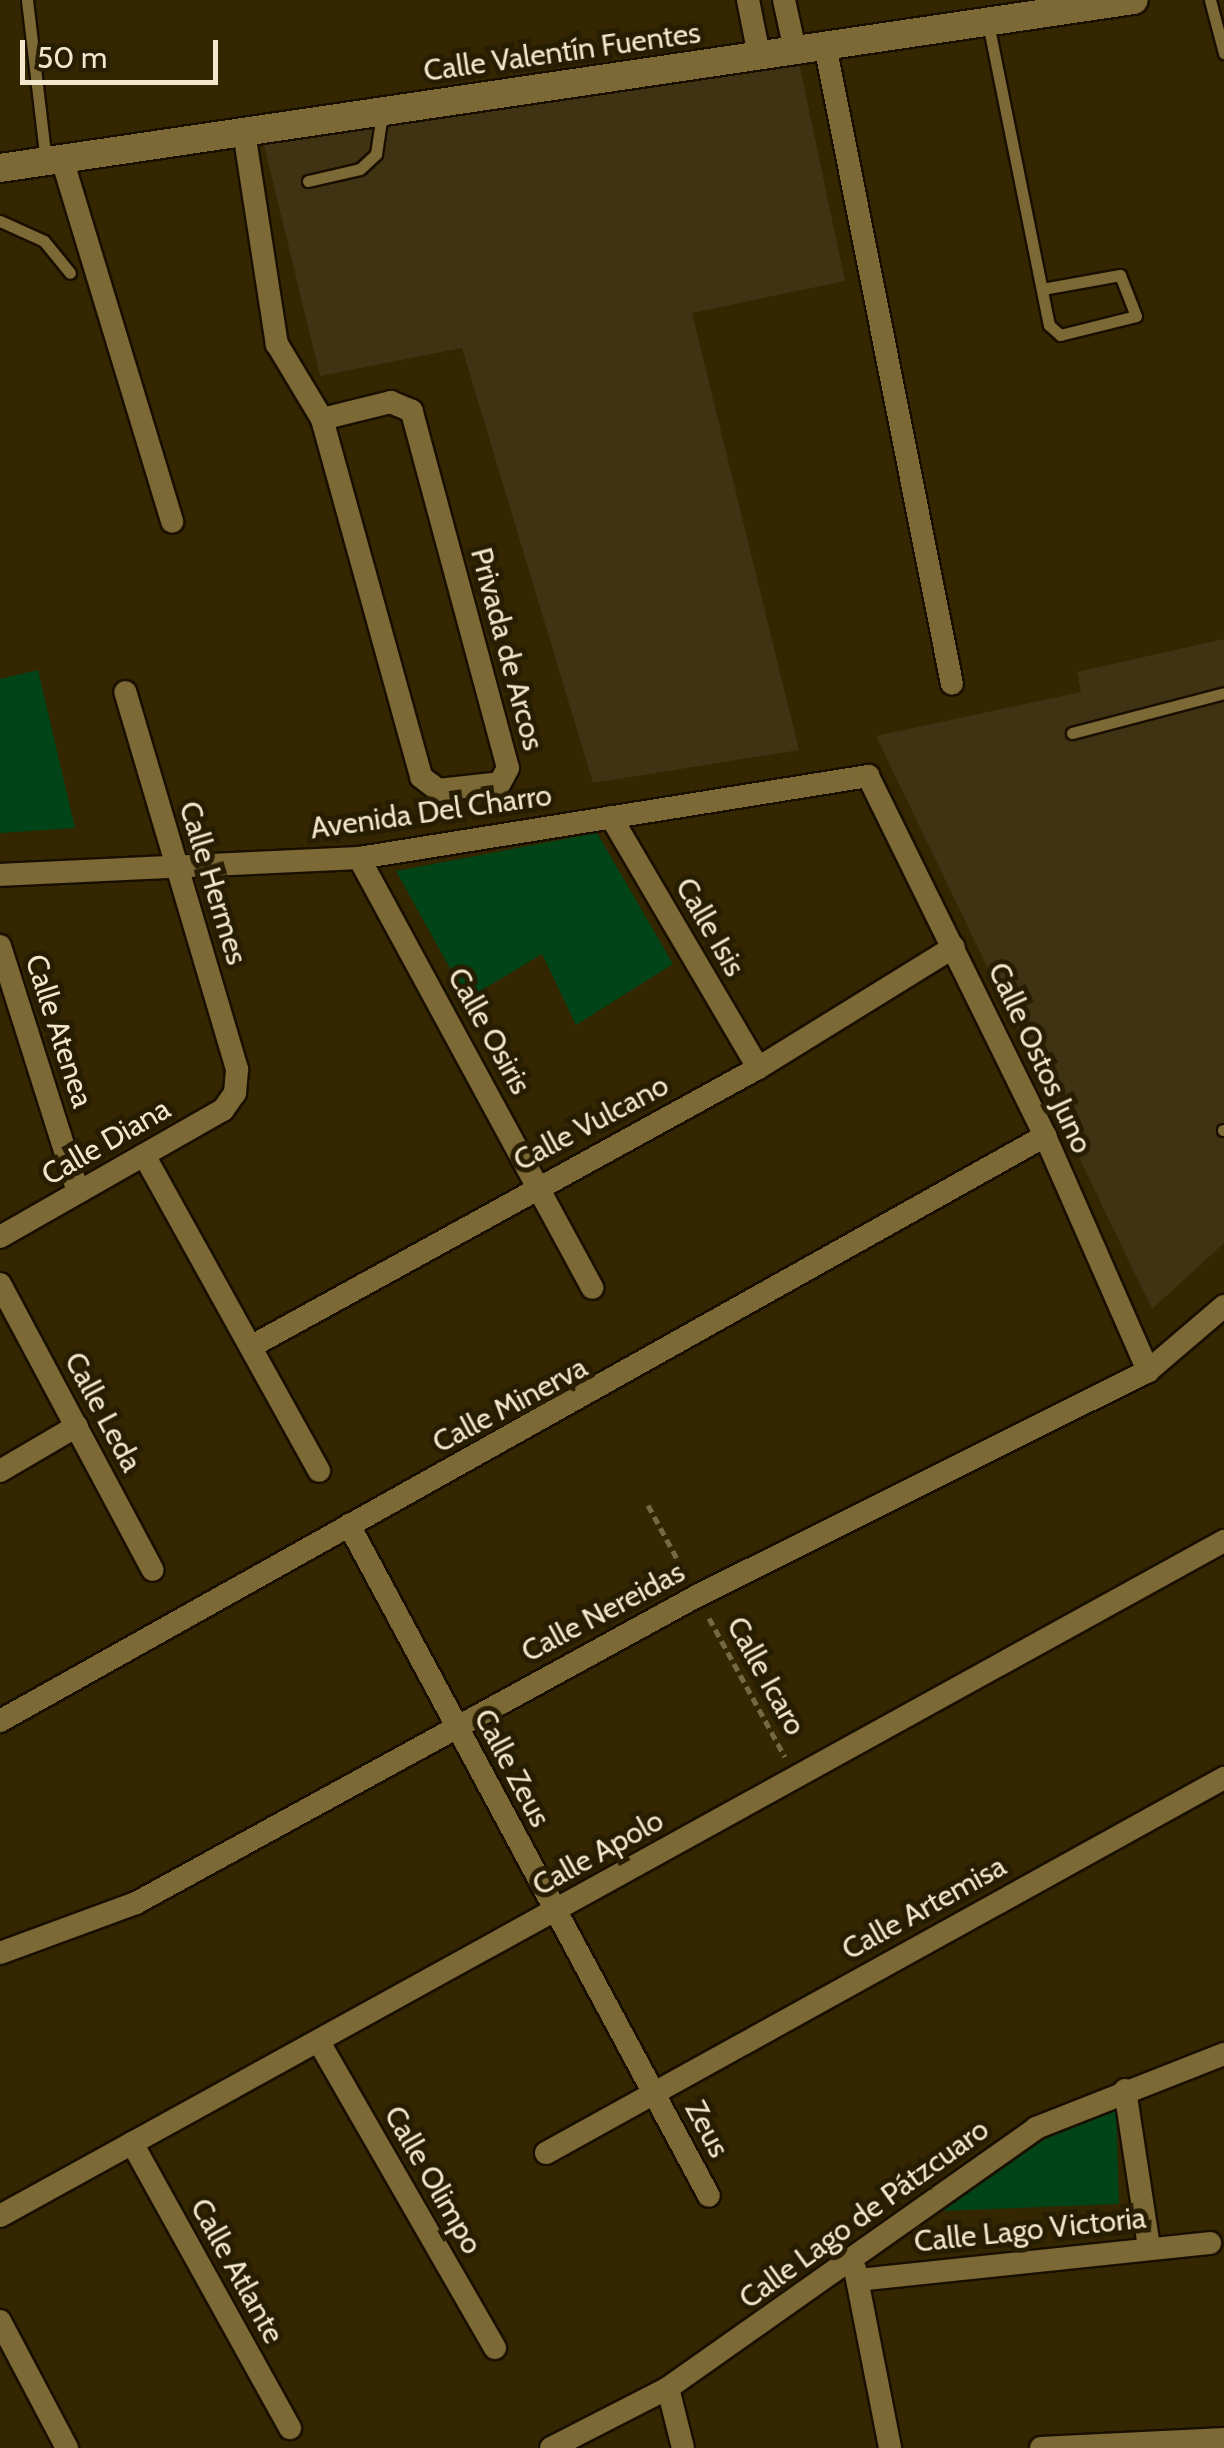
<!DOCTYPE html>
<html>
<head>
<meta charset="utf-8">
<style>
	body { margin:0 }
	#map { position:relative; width:1224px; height:2448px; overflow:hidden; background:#342600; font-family:Cabin,sans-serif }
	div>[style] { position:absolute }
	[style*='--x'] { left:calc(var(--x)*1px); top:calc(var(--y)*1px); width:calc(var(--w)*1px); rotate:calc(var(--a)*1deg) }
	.built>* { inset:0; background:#3f3313 }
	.green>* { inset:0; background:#004417 }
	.path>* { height:5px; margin-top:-2.5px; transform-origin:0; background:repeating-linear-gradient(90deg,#756846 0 8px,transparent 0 13px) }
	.roads { filter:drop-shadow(2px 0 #190f00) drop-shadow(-2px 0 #190f00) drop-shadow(0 2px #190f00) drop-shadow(0 -2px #190f00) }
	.service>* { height:11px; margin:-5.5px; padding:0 5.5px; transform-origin:5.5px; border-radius:5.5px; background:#7c6935 }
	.minor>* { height:22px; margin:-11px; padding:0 11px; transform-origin:11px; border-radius:11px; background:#7c6935 }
	.tertiary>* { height:28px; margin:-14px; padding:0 14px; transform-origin:14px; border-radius:14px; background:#7c6935 }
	span { translate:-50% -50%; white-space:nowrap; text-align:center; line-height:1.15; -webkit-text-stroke:10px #271d02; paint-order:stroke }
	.street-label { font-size:30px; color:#f2e7cc }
	.scale { position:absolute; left:20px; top:40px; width:198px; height:45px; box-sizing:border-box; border:5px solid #f2e7cc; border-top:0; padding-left:12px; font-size:30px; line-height:35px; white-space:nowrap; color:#f2e7cc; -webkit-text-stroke:8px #271d02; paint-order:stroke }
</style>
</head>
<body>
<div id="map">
	<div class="built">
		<div style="clip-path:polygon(798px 58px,845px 281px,692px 313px,799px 750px,593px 783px,462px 348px,320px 376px,264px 145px)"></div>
		<div style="clip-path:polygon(1224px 639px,1224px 1243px,1152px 1309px,876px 736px,1081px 692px,1077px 672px)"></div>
	</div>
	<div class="green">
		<div style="clip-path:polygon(38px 670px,75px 828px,0 833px,0 679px)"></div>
		<div style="clip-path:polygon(597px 833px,673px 964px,576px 1025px,542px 954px,467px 999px,396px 871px)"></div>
		<div style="clip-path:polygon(1116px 2104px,1119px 2204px,938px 2211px,1051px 2127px)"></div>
	</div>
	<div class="path">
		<div style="--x:648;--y:1505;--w:82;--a:61.6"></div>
		<div style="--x:709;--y:1618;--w:158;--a:61.3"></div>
	</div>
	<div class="roads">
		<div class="service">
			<div style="--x:27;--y:0;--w:162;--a:83.3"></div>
			<div style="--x:1210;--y:0;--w:55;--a:75.2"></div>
			<div style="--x:988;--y:23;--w:308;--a:78.6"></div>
			<div style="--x:1049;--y:325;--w:15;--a:42"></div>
			<div style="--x:1060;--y:335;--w:78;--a:-14"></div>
			<div style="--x:1136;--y:316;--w:44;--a:-111.3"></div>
			<div style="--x:1120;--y:275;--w:79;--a:169.8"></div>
			<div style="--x:308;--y:181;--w:53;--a:-13"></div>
			<div style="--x:360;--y:169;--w:22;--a:-43"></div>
			<div style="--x:376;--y:154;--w:40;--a:-81.5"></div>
			<div style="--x:0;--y:221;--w:48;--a:24.4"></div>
			<div style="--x:44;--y:241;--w:41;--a:50.9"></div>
			<div style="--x:1072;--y:733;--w:157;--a:-14.7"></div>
			<div style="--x:1223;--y:1130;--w:1;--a:0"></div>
		</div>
		<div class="minor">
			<div style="--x:748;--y:0;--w:56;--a:78.7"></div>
			<div style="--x:784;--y:0;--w:51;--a:77.6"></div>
			<div style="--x:825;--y:45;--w:651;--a:78.76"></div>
			<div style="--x:244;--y:132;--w:215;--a:81.2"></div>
			<div style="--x:277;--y:344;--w:87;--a:59"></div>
			<div style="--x:322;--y:419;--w:371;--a:74.5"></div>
			<div style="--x:421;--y:777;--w:21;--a:37"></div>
			<div style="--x:438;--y:790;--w:62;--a:-6.4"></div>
			<div style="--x:500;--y:783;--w:17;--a:-62"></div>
			<div style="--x:508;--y:768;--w:370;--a:-105.1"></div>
			<div style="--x:412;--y:411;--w:23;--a:-157"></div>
			<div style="--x:391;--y:402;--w:71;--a:166.2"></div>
			<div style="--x:62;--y:159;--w:379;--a:73.1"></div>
			<div style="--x:611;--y:817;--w:291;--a:59.6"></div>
			<div style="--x:359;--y:858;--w:489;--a:61.5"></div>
			<div style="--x:0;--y:875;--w:359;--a:-2.7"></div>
			<div style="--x:359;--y:858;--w:516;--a:-9.15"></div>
			<div style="--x:868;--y:776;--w:401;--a:63.8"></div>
			<div style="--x:1045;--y:1136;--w:257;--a:66.3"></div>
			<div style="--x:0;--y:946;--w:258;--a:72.4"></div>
			<div style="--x:144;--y:1155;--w:361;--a:61"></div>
			<div style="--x:0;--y:1237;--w:257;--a:-29.7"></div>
			<div style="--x:223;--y:1110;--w:21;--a:-55"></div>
			<div style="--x:235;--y:1093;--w:24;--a:-85"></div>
			<div style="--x:237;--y:1069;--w:393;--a:-106.5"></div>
			<div style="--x:0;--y:1284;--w:324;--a:61.9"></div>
			<div style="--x:252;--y:1346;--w:577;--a:-28.78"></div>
			<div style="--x:758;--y:1068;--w:230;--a:-31.7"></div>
			<div style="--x:0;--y:1471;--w:89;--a:-30.3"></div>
			<div style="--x:349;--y:1525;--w:761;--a:61.79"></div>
			<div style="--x:0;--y:1721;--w:1198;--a:-29.24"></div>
			<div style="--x:0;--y:1953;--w:145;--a:-20.2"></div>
			<div style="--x:136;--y:1903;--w:640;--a:-28.69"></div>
			<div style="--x:697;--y:1596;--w:504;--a:-26.51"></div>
			<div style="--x:1148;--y:1371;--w:100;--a:-40.5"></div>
			<div style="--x:319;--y:2042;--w:353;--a:60.1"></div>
			<div style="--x:1125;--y:2090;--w:158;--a:81.3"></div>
			<div style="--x:132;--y:2143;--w:326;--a:61"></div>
			<div style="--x:546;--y:2153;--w:775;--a:-28.95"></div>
			<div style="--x:0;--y:2216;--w:1398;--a:-28.88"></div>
			<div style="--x:855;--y:2269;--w:182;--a:78.9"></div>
			<div style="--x:858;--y:2280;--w:354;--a:-6"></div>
			<div style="--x:0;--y:2321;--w:144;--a:62.2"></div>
			<div style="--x:668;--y:2388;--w:62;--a:76"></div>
			<div style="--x:551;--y:2448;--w:131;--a:-27.1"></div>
			<div style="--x:668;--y:2388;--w:451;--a:-35.2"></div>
			<div style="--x:1036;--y:2128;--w:202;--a:-21.5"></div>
			<div style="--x:1041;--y:2448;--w:183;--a:-2.8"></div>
		</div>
		<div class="tertiary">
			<div style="--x:0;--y:168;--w:1146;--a:-8.43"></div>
		</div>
	</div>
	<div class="street-label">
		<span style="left:562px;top:52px;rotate:-8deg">Calle Valentín Fuentes</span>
		<span style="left:507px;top:649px;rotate:75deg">Privada de Arcos</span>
		<span style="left:431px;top:812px;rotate:-8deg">Avenida Del Charro</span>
		<span style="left:213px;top:883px;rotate:73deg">Calle Hermes</span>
		<span style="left:710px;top:927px;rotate:60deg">Calle Isis</span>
		<span style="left:59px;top:1031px;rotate:72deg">Calle Atenea</span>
		<span style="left:489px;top:1031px;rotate:61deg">Calle Osiris</span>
		<span style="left:1040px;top:1058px;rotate:65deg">Calle Ostos Juno</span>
		<span style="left:591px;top:1123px;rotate:-28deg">Calle Vulcano</span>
		<span style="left:106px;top:1142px;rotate:-30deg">Calle Diana</span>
		<span style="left:510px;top:1405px;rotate:-28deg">Calle Minerva</span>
		<span style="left:103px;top:1412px;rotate:62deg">Calle Leda</span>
		<span style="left:603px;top:1612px;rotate:-28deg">Calle Nereidas</span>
		<span style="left:766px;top:1676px;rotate:61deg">Calle Icaro</span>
		<span style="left:512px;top:1768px;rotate:62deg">Calle Zeus</span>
		<span style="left:598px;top:1853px;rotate:-29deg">Calle Apolo</span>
		<span style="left:924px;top:1908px;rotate:-29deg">Calle Artemisa</span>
		<span style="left:707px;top:2129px;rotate:62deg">Zeus</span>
		<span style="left:433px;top:2180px;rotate:60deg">Calle Olimpo</span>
		<span style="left:864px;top:2214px;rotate:-36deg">Calle Lago de Pátzcuaro</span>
		<span style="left:1030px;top:2230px;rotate:-6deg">Calle Lago Victoria</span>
		<span style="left:237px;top:2271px;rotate:61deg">Calle Atlante</span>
	</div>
	<div class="scale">50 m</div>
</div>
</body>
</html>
